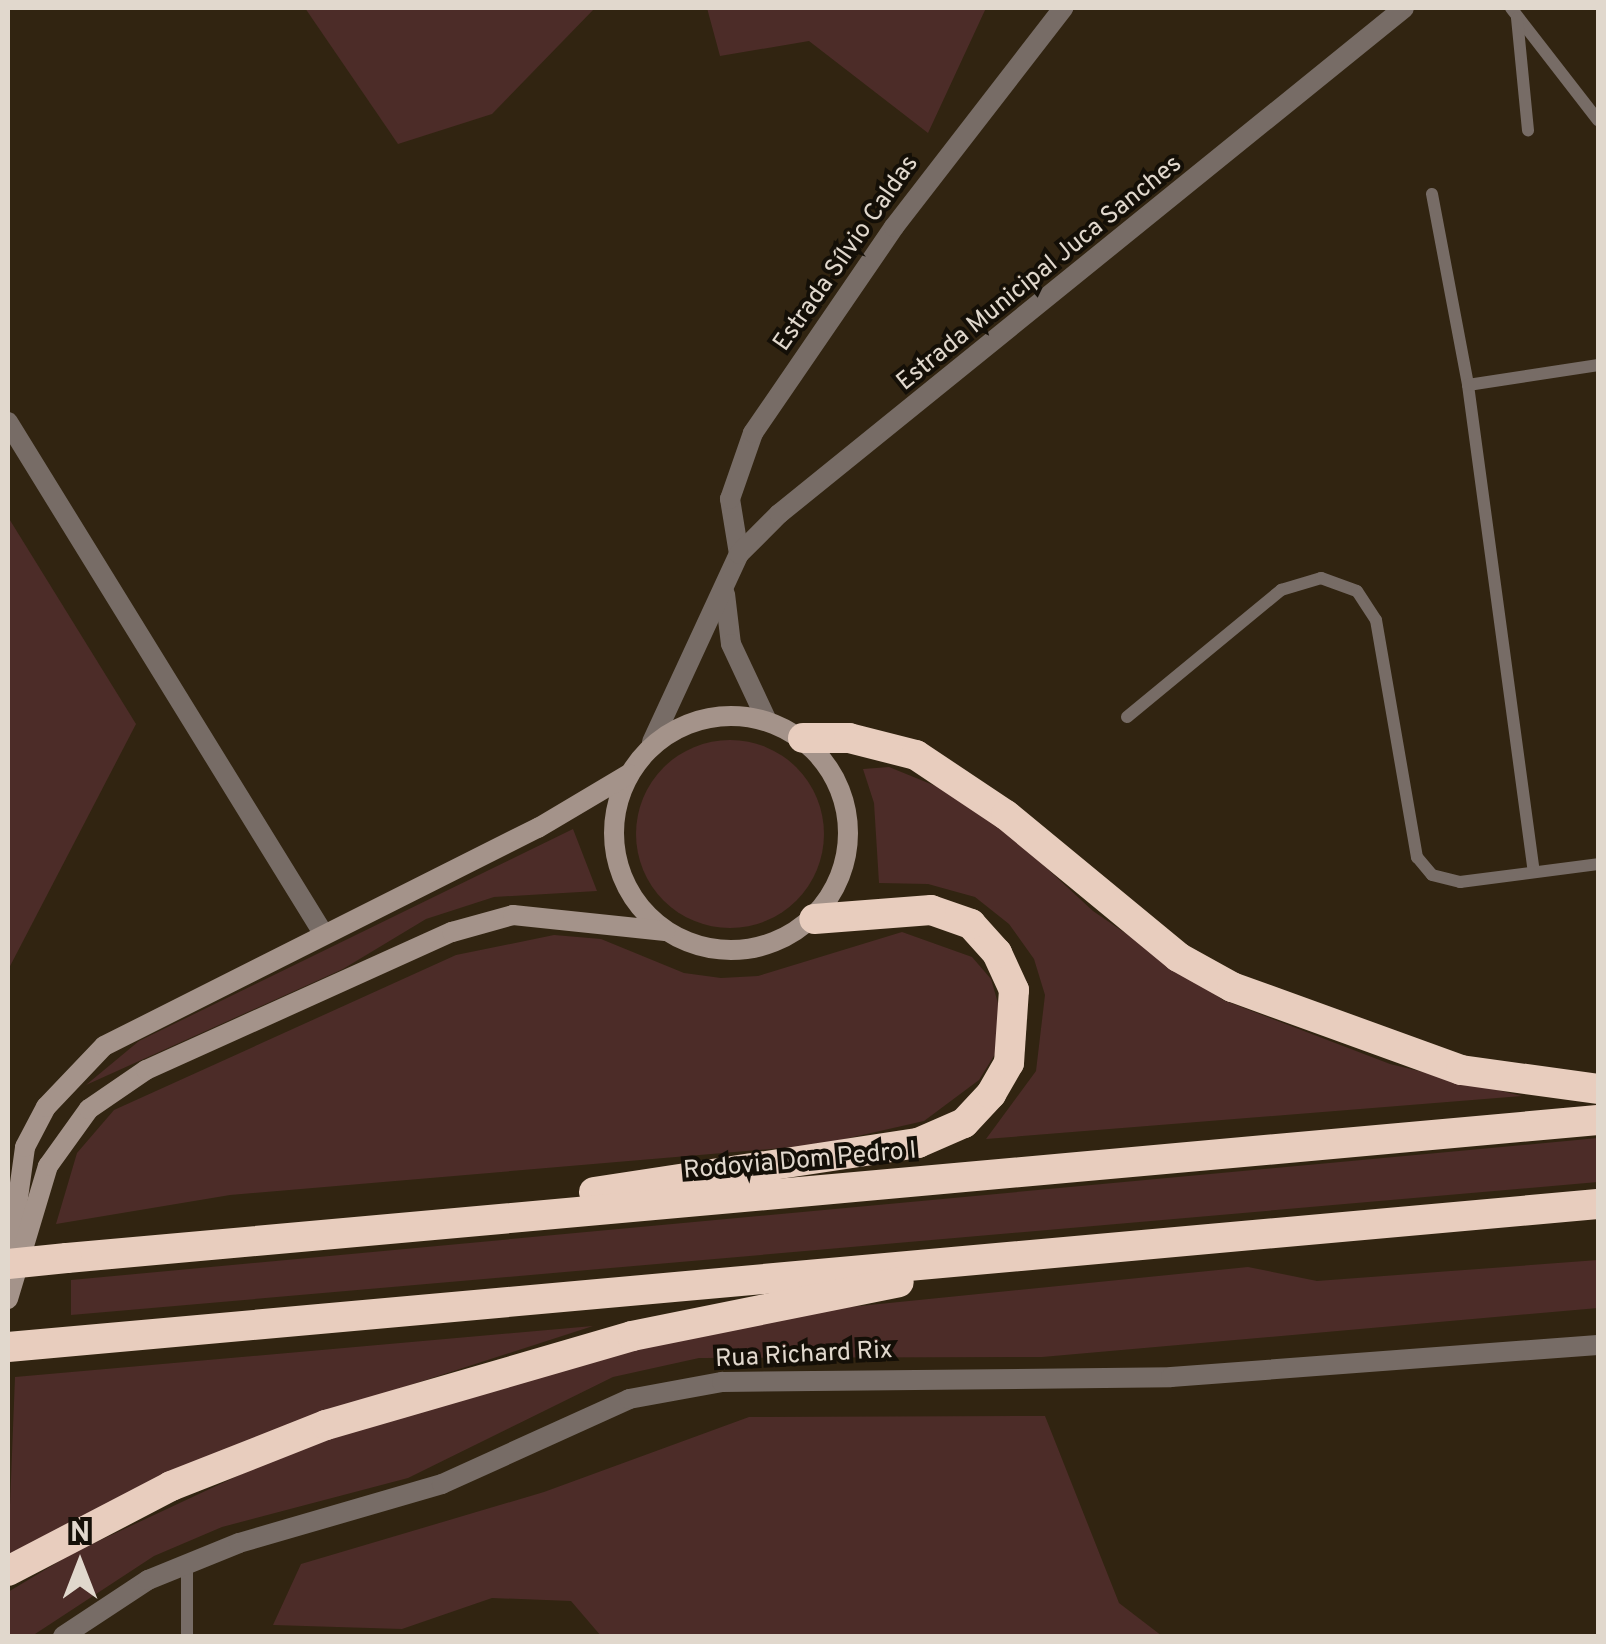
<!DOCTYPE html>
<html>
<head>
<meta charset="utf-8">
<style>
	body { margin:0 }
	#map { position:relative; width:1606px; height:1644px; overflow:hidden; background:#312411; font-family:Overpass,sans-serif }
	div>[style] { position:absolute }
	[style*='--x'] { left:calc(var(--x)*1px); top:calc(var(--y)*1px); width:calc(var(--w)*1px); rotate:calc(var(--a)*1deg) }
	.green>* { inset:0; background:#4c2c28 }
	.round { border-radius:50% }
	.service>* { height:12px; margin:-6px; padding:0 6px; transform-origin:6px; border-radius:6px; background:#776c66 }
	.minor>* { height:20px; margin:-10px; padding:0 10px; transform-origin:10px; border-radius:10px; background:#776c66 }
	.tertiary>* { height:20px; margin:-10px; padding:0 10px; transform-origin:10px; border-radius:10px; background:#776c66 }
	.secondary>* { height:20px; margin:-10px; padding:0 10px; transform-origin:10px; border-radius:10px; background:#a4938a }
	.secondary>.ring { margin:-10px; padding:0; box-sizing:content-box; background:none; border:20px solid #a4938a; border-radius:50% }
	.motorway>* { height:30px; margin:-15px; padding:0 15px; transform-origin:15px; border-radius:15px; background:#e8cdbe }
	.motorway-bridge>* { height:30px; margin:-15px; padding:0 15px; transform-origin:15px; border-radius:15px; background:#e8cdbe }
	span { translate:-50% -50%; white-space:nowrap; text-align:center; line-height:1.15; -webkit-text-stroke:8px #140f07; paint-order:stroke }
	.street-label { font-size:25px; color:#e1d8cd }
	.frame { position:absolute; inset:0; border:10px solid #e1d8cd; pointer-events:none }
	.north { position:absolute; left:30px; top:1514px; width:100px; height:100px; -webkit-text-stroke:8px #140f07; paint-order:stroke; rotate:0deg; font-size:28px; font-weight:700; line-height:40px; text-align:center; color:#e1d8cd }
	.north::after { content:''; display:block; margin:auto; width:35px; height:45px; background:#e1d8cd; clip-path:polygon(50% 0,100% 100%,50% 72%,0 100%) }
</style>
</head>
<body>
<div id="map">
	<div class="green">
		<div style="clip-path:polygon(305px 8px,595px 8px,492px 114px,398px 144px)"></div>
		<div style="clip-path:polygon(707px 8px,986px 8px,928px 133px,809px 41px,720px 56px)"></div>
		<div style="clip-path:polygon(8px 517px,136px 724px,8px 970px)"></div>
		<div class="round" style="left:636px;top:740px;width:188px;height:188px"></div>
		<div style="clip-path:polygon(889px 767px,975px 802px,1093px 911px,1223px 1000px,1390px 1064px,1522px 1096px,986px 1139px,1036px 1071px,1045px 995px,1034px 959px,1009px 924px,975px 897px,928px 884px,879px 883px,874px 803px,863px 769px)"></div>
		<div style="clip-path:polygon(573px 829px,597px 891px,494px 897px,426px 919px,343px 969px,86px 1085px,139px 1041px)"></div>
		<div style="clip-path:polygon(902px 932px,972px 957px,991px 979px,1000px 1010px,997px 1051px,979px 1080px,924px 1121px,818px 1145px,230px 1195px,56px 1224px,77px 1153px,114px 1110px,456px 955px,554px 935px,601px 939px,684px 973px,721px 978px,758px 976px)"></div>
		<div style="clip-path:polygon(1598px 1138px,1598px 1182px,71px 1315px,71px 1280px)"></div>
		<div style="clip-path:polygon(1598px 1260px,1598px 1308px,1042px 1357px,699px 1358px,613px 1377px,408px 1478px,222px 1527px,154px 1556px,32px 1636px,8px 1636px,8px 1592px,73px 1553px,265px 1463px,479px 1384px,780px 1314px,1248px 1267px,1317px 1281px)"></div>
		<div style="clip-path:polygon(593px 1326px,290px 1424px,8px 1556px,15px 1377px)"></div>
		<div style="clip-path:polygon(1045px 1416px,1119px 1603px,1162px 1636px,601px 1636px,571px 1601px,492px 1598px,402px 1629px,273px 1625px,301px 1564px,544px 1492px,749px 1417px)"></div>
	</div>
	<div class="service">
		<div style="--x:1511;--y:8;--w:142;--a:52.2"></div>
		<div style="--x:1517;--y:18;--w:113;--a:84.4"></div>
		<div style="--x:1432;--y:194;--w:194;--a:79.3"></div>
		<div style="--x:1468;--y:385;--w:491;--a:82.3"></div>
		<div style="--x:1468;--y:385;--w:132;--a:-8.7"></div>
		<div style="--x:1127;--y:717;--w:200;--a:-39.5"></div>
		<div style="--x:1281;--y:590;--w:42;--a:-16.7"></div>
		<div style="--x:1321;--y:578;--w:38;--a:20"></div>
		<div style="--x:1357;--y:591;--w:35;--a:57"></div>
		<div style="--x:1376;--y:620;--w:241;--a:80.2"></div>
		<div style="--x:1417;--y:857;--w:23;--a:50"></div>
		<div style="--x:1432;--y:875;--w:29;--a:14"></div>
		<div style="--x:1460;--y:882;--w:139;--a:-7.4"></div>
		<div style="--x:187;--y:1564;--w:72;--a:90"></div>
	</div>
	<div class="minor">
		<div style="--x:8;--y:422;--w:600;--a:58.35"></div>
		<div style="--x:739;--y:554;--w:56;--a:-99.3"></div>
		<div style="--x:730;--y:499;--w:70;--a:-70.8"></div>
		<div style="--x:753;--y:433;--w:250;--a:-55.6"></div>
		<div style="--x:894;--y:227;--w:277;--a:-52.3"></div>
		<div style="--x:63;--y:1636;--w:102;--a:-33.4"></div>
		<div style="--x:148;--y:1580;--w:98;--a:-22.1"></div>
		<div style="--x:239;--y:1543;--w:211;--a:-16.2"></div>
		<div style="--x:442;--y:1484;--w:205;--a:-24.4"></div>
		<div style="--x:629;--y:1399;--w:95;--a:-10.4"></div>
		<div style="--x:722;--y:1382;--w:449;--a:-0.6"></div>
		<div style="--x:1171;--y:1377;--w:428;--a:-4.3"></div>
	</div>
	<div class="tertiary">
		<div style="--x:725;--y:594;--w:50;--a:83.2"></div>
		<div style="--x:731;--y:644;--w:85;--a:64.9"></div>
		<div style="--x:652;--y:742;--w:207;--a:-65.2"></div>
		<div style="--x:739;--y:554;--w:57;--a:-45"></div>
		<div style="--x:779;--y:514;--w:804;--a:-38.99"></div>
	</div>
	<div class="secondary">
		<div class="ring" style="left:614px;top:716px;width:214px;height:214px"></div>
		<div style="--x:8;--y:1270;--w:124;--a:-82.1"></div>
		<div style="--x:25;--y:1147;--w:45;--a:-62.3"></div>
		<div style="--x:46;--y:1107;--w:84;--a:-46.4"></div>
		<div style="--x:104;--y:1046;--w:486;--a:-26.7"></div>
		<div style="--x:538;--y:828;--w:106;--a:-30.7"></div>
		<div style="--x:8;--y:1299;--w:139;--a:-73.3"></div>
		<div style="--x:48;--y:1166;--w:70;--a:-54.3"></div>
		<div style="--x:89;--y:1109;--w:69;--a:-34.4"></div>
		<div style="--x:146;--y:1070;--w:336;--a:-24.3"></div>
		<div style="--x:452;--y:932;--w:63;--a:-15.6"></div>
		<div style="--x:513;--y:915;--w:153;--a:6"></div>
	</div>
	<div class="motorway">
		<div style="--x:803;--y:738;--w:46;--a:0"></div>
		<div style="--x:849;--y:738;--w:69;--a:14.2"></div>
		<div style="--x:916;--y:755;--w:108;--a:33.7"></div>
		<div style="--x:1006;--y:815;--w:223;--a:39.5"></div>
		<div style="--x:1178;--y:957;--w:62;--a:29.1"></div>
		<div style="--x:1232;--y:987;--w:244;--a:19.9"></div>
		<div style="--x:1461;--y:1070;--w:138;--a:7.9"></div>
		<div style="--x:594;--y:1192;--w:328;--a:-8.6"></div>
		<div style="--x:918;--y:1143;--w:50;--a:-23.5"></div>
		<div style="--x:964;--y:1123;--w:40;--a:-47"></div>
		<div style="--x:991;--y:1094;--w:36;--a:-60"></div>
		<div style="--x:1009;--y:1063;--w:73;--a:-86.1"></div>
		<div style="--x:1014;--y:990;--w:41;--a:-114.7"></div>
		<div style="--x:997;--y:953;--w:39;--a:-132"></div>
		<div style="--x:971;--y:924;--w:42;--a:-160.7"></div>
		<div style="--x:931;--y:910;--w:117;--a:175.6"></div>
		<div style="--x:67;--y:1258;--w:1537;--a:-5.15"></div>
		<div style="--x:8;--y:1347;--w:1596;--a:-5.14"></div>
		<div style="--x:8;--y:1571;--w:184;--a:-27.5"></div>
		<div style="--x:171;--y:1486;--w:167;--a:-21.5"></div>
		<div style="--x:326;--y:1425;--w:319;--a:-16.2"></div>
		<div style="--x:632;--y:1336;--w:272;--a:-11.4"></div>
	</div>
	<div class="motorway-bridge">
		<div style="--x:8;--y:1264;--w:59;--a:-5.8"></div>
	</div>
	<div class="street-label">
		<span style="left:847px;top:254px;rotate:-55deg">Estrada Sílvio Caldas</span>
		<span style="left:1040px;top:274px;rotate:-39deg">Estrada Municipal Juca Sanches</span>
		<span style="left:800px;top:1162px;rotate:-5deg">Rodovia Dom Pedro I</span>
		<span style="left:804px;top:1356px;rotate:-3deg">Rua Richard Rix</span>
	</div>
	<div class="frame"></div>
	<div class="north">N</div>
</div>
</body>
</html>
